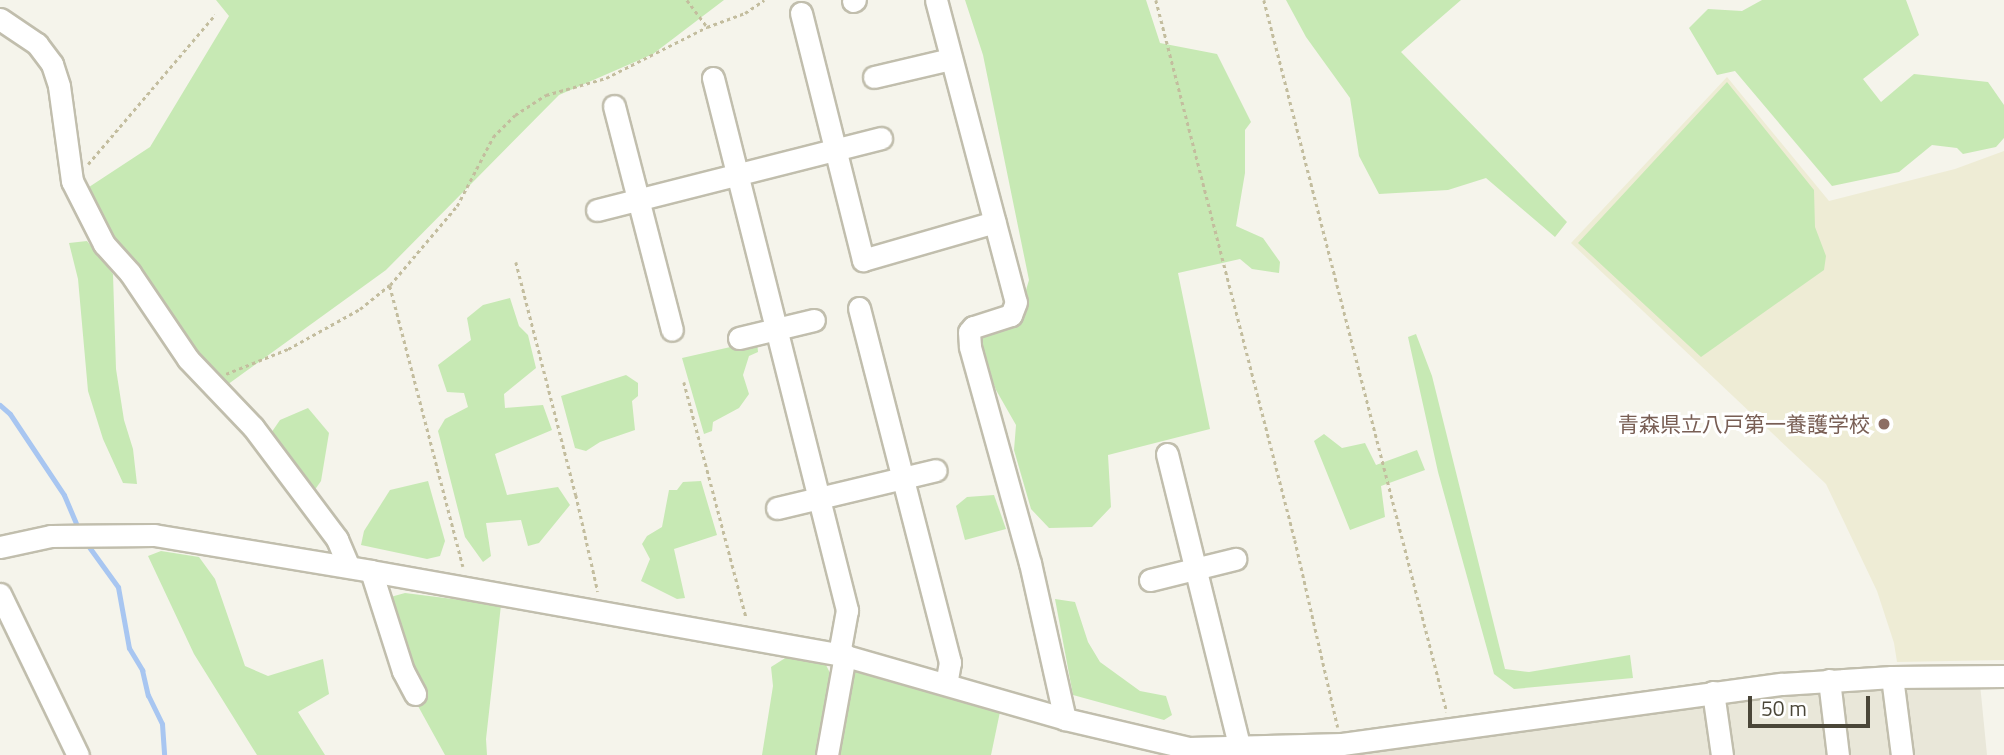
<!DOCTYPE html>
<html>
<head>
<meta charset="utf-8">
<style>
	body { margin:0 }
	#map { position:relative; width:2004px; height:755px; overflow:hidden; background:#f5f4eb; font-family:"Titillium Web","Noto Sans JP",sans-serif }
	div>[style] { position:absolute }
	[style*='--x'] { left:calc(var(--x)*1px); top:calc(var(--y)*1px); width:calc(var(--w)*1px); rotate:calc(var(--a)*1deg) }
	.residential>* { inset:0; background:#e9e7d9 }
	.education>* { inset:0; background:#eeecd5 }
	.green>* { inset:0; background:#c7e9b4 }
	.stream>* { height:5px; margin:-2.5px; padding:0 2.5px; transform-origin:2.5px; border-radius:2.5px; background:#a8c6f1 }
	.path>* { height:2.5px; margin-top:-1.25px; transform-origin:0; background:repeating-linear-gradient(90deg,#c3bd9e 0 3.5px,transparent 0 7px) }
	.roads { filter:drop-shadow(2px 0 #c1bead) drop-shadow(-2px 0 #c1bead) drop-shadow(0 2px #c1bead) drop-shadow(0 -2px #c1bead) }
	.minor>* { height:21px; margin:-10.5px; padding:0 10.5px; transform-origin:10.5px; border-radius:10.5px; background:#fff }
	.dots>* { width:19px; height:19px; translate:-50% -50%; box-sizing:border-box; border:4px solid #fff; border-radius:50% }
	span { translate:-50% -50%; white-space:nowrap; text-align:center; line-height:1.15; -webkit-text-stroke:6px #fff; paint-order:stroke }
	.education-label { font-size:21px; color:#785e54 }
	.right { translate:-100% -50%; text-align:right }
	.scale { position:absolute; left:1748px; top:696px; width:122px; height:32px; box-sizing:border-box; border:4px solid #4a4638; border-top:0; padding-left:9px; font-size:21px; line-height:24px; white-space:nowrap; color:#4a4638; -webkit-text-stroke:5px #fff; paint-order:stroke }
</style>
</head>
<body>
<div id="map">
	<div class="residential">
		<div style="clip-path:polygon(1980px 684px,1987px 755px,1301px 755px,1783px 693px)"></div>
	</div>
	<div class="education">
		<div style="clip-path:polygon(1727px 77px,1829px 201px,1955px 169px,2004px 151px,2004px 660px,1897px 662px,1894px 643px,1877px 591px,1826px 484px,1571px 243px)"></div>
	</div>
	<div class="green">
		<div style="clip-path:polygon(216px 0,724px 0,653px 54px,559px 95px,386px 270px,220px 390px,112px 239px,86px 189px,150px 147px,229px 16px)"></div>
		<div style="clip-path:polygon(965px 0,1146px 0,1160px 43px,1217px 54px,1251px 122px,1245px 130px,1245px 173px,1236px 226px,1263px 238px,1280px 262px,1279px 273px,1252px 269px,1240px 259px,1178px 273px,1210px 429px,1108px 455px,1111px 507px,1092px 527px,1049px 528px,1031px 509px,1014px 450px,1016px 425px,996px 390px,980px 347px,980px 338px,1018px 317px,1029px 280px,983px 55px)"></div>
		<div style="clip-path:polygon(1286px 0,1461px 0,1401px 52px,1567px 222px,1555px 237px,1486px 178px,1448px 190px,1379px 194px,1359px 156px,1350px 98px,1306px 37px)"></div>
		<div style="clip-path:polygon(1762px 0,1906px 0,1919px 35px,1863px 79px,1881px 102px,1914px 74px,1988px 82px,2004px 105px,2004px 138px,1996px 147px,1963px 154px,1957px 148px,1932px 145px,1899px 172px,1832px 186px,1735px 71px,1717px 75px,1689px 28px,1708px 9px,1742px 11px)"></div>
		<div style="clip-path:polygon(1727px 82px,1814px 190px,1815px 227px,1826px 256px,1824px 270px,1701px 357px,1578px 243px)"></div>
		<div style="clip-path:polygon(87px 241px,113px 274px,116px 369px,124px 420px,133px 449px,137px 484px,123px 483px,103px 439px,88px 391px,78px 279px,69px 243px)"></div>
		<div style="clip-path:polygon(510px 298px,519px 326px,528px 335px,536px 368px,504px 394px,505px 408px,543px 405px,552px 430px,495px 454px,507px 495px,558px 487px,570px 505px,539px 543px,528px 546px,521px 520px,486px 523px,491px 556px,483px 562px,465px 537px,438px 431px,445px 419px,468px 407px,464px 393px,447px 392px,438px 365px,471px 340px,467px 318px,483px 305px)"></div>
		<div style="clip-path:polygon(1416px 334px,1432px 376px,1505px 669px,1529px 672px,1630px 655px,1633px 678px,1514px 689px,1494px 674px,1438px 472px,1408px 337px)"></div>
		<div style="clip-path:polygon(757px 341px,758px 352px,749px 356px,743px 375px,749px 394px,739px 408px,713px 422px,712px 431px,704px 434px,682px 358px)"></div>
		<div style="clip-path:polygon(626px 375px,638px 383px,638px 396px,632px 401px,635px 430px,600px 442px,586px 451px,575px 448px,561px 396px)"></div>
		<div style="clip-path:polygon(308px 408px,329px 433px,321px 481px,314px 491px,269px 436px,280px 420px)"></div>
		<div style="clip-path:polygon(1324px 434px,1342px 448px,1365px 443px,1376px 465px,1417px 450px,1425px 470px,1381px 486px,1385px 517px,1350px 530px,1314px 441px)"></div>
		<div style="clip-path:polygon(428px 481px,445px 541px,440px 556px,427px 559px,361px 545px,364px 531px,390px 490px)"></div>
		<div style="clip-path:polygon(701px 481px,717px 535px,674px 549px,685px 598px,677px 599px,641px 581px,650px 559px,642px 544px,647px 536px,662px 527px,669px 490px,677px 490px,683px 482px)"></div>
		<div style="clip-path:polygon(994px 495px,1006px 529px,965px 540px,956px 506px,967px 497px)"></div>
		<div style="clip-path:polygon(161px 551px,199px 557px,215px 579px,245px 666px,268px 676px,323px 659px,329px 694px,298px 712px,325px 755px,257px 755px,194px 654px,148px 556px)"></div>
		<div style="clip-path:polygon(405px 593px,501px 605px,486px 739px,487px 755px,445px 755px,402px 677px,376px 601px)"></div>
		<div style="clip-path:polygon(1055px 599px,1075px 602px,1088px 642px,1100px 662px,1140px 691px,1166px 696px,1172px 715px,1164px 720px,1073px 695px)"></div>
		<div style="clip-path:polygon(790px 655px,825px 663px,831px 675px,816px 755px,762px 755px,773px 686px,771px 667px)"></div>
		<div style="clip-path:polygon(853px 669px,1001px 707px,991px 755px,837px 755px)"></div>
	</div>
	<div class="stream">
		<div style="--x:0;--y:405;--w:13;--a:42"></div>
		<div style="--x:10;--y:414;--w:97;--a:56.3"></div>
		<div style="--x:64;--y:495;--w:39;--a:67"></div>
		<div style="--x:84;--y:540;--w:58;--a:54.1"></div>
		<div style="--x:118;--y:587;--w:62;--a:79.8"></div>
		<div style="--x:129;--y:648;--w:26;--a:59"></div>
		<div style="--x:142;--y:670;--w:26;--a:77"></div>
		<div style="--x:148;--y:695;--w:32;--a:64"></div>
		<div style="--x:162;--y:724;--w:31;--a:86"></div>
	</div>
	<div class="path">
		<div style="--x:687;--y:0;--w:34;--a:53"></div>
		<div style="--x:1156;--y:0;--w:558;--a:75.57"></div>
		<div style="--x:1295;--y:540;--w:192;--a:77.1"></div>
		<div style="--x:1264;--y:0;--w:735;--a:75.59"></div>
		<div style="--x:88;--y:164;--w:196;--a:-49.6"></div>
		<div style="--x:516;--y:262;--w:241;--a:75.6"></div>
		<div style="--x:576;--y:495;--w:99;--a:77.2"></div>
		<div style="--x:390;--y:286;--w:290;--a:75.4"></div>
		<div style="--x:226;--y:374;--w:67;--a:-22"></div>
		<div style="--x:288;--y:349;--w:82;--a:-29.1"></div>
		<div style="--x:360;--y:309;--w:38;--a:-39"></div>
		<div style="--x:390;--y:285;--w:104;--a:-49.7"></div>
		<div style="--x:457;--y:206;--w:78;--a:-62.4"></div>
		<div style="--x:493;--y:137;--w:31;--a:-45"></div>
		<div style="--x:515;--y:115;--w:37;--a:-33"></div>
		<div style="--x:546;--y:95;--w:62;--a:-15.8"></div>
		<div style="--x:606;--y:78;--w:113;--a:-26.8"></div>
		<div style="--x:707;--y:27;--w:40;--a:-20.2"></div>
		<div style="--x:745;--y:13;--w:23;--a:-34"></div>
		<div style="--x:684;--y:382;--w:243;--a:75.2"></div>
	</div>
	<div class="roads">
		<div class="minor">
			<div style="--x:936;--y:0;--w:312;--a:75.2"></div>
			<div style="--x:1016;--y:302;--w:14;--a:111"></div>
			<div style="--x:1011;--y:315;--w:40;--a:162"></div>
			<div style="--x:973;--y:327;--w:6;--a:129"></div>
			<div style="--x:969;--y:332;--w:15;--a:86"></div>
			<div style="--x:970;--y:347;--w:224;--a:74.5"></div>
			<div style="--x:1030;--y:563;--w:160;--a:77.4"></div>
			<div style="--x:853;--y:1;--w:2;--a:-27"></div>
			<div style="--x:801;--y:13;--w:255;--a:75.9"></div>
			<div style="--x:863;--y:260;--w:137;--a:-16.1"></div>
			<div style="--x:0;--y:19;--w:45;--a:34"></div>
			<div style="--x:37;--y:44;--w:25;--a:53"></div>
			<div style="--x:52;--y:64;--w:23;--a:72"></div>
			<div style="--x:59;--y:86;--w:96;--a:82.2"></div>
			<div style="--x:72;--y:181;--w:71;--a:63.1"></div>
			<div style="--x:104;--y:244;--w:39;--a:48"></div>
			<div style="--x:130;--y:273;--w:104;--a:56"></div>
			<div style="--x:188;--y:359;--w:94;--a:46.3"></div>
			<div style="--x:253;--y:427;--w:140;--a:53.1"></div>
			<div style="--x:337;--y:539;--w:30;--a:67"></div>
			<div style="--x:874;--y:77;--w:79;--a:-13.2"></div>
			<div style="--x:713;--y:78;--w:549;--a:75.86"></div>
			<div style="--x:847;--y:610;--w:45;--a:100.3"></div>
			<div style="--x:614;--y:106;--w:231;--a:75.5"></div>
			<div style="--x:597;--y:210;--w:293;--a:-14.2"></div>
			<div style="--x:859;--y:308;--w:366;--a:75.6"></div>
			<div style="--x:950;--y:662;--w:22;--a:100"></div>
			<div style="--x:739;--y:338;--w:77;--a:-13.5"></div>
			<div style="--x:1167;--y:454;--w:304;--a:76.1"></div>
			<div style="--x:777;--y:508;--w:163;--a:-13.4"></div>
			<div style="--x:0;--y:547;--w:52;--a:-12.2"></div>
			<div style="--x:51;--y:536;--w:103;--a:-0.6"></div>
			<div style="--x:154;--y:535;--w:220;--a:9.4"></div>
			<div style="--x:371;--y:571;--w:475;--a:10.1"></div>
			<div style="--x:839;--y:654;--w:235;--a:16"></div>
			<div style="--x:1065;--y:719;--w:127;--a:13.2"></div>
			<div style="--x:1189;--y:748;--w:153;--a:-1.5"></div>
			<div style="--x:1342;--y:744;--w:444;--a:-7.8"></div>
			<div style="--x:1782;--y:684;--w:110;--a:-3.6"></div>
			<div style="--x:1892;--y:677;--w:112;--a:-0.5"></div>
			<div style="--x:371;--y:571;--w:105;--a:72.3"></div>
			<div style="--x:403;--y:671;--w:26;--a:62"></div>
			<div style="--x:1150;--y:580;--w:88;--a:-13.9"></div>
			<div style="--x:0;--y:594;--w:179;--a:64.2"></div>
			<div style="--x:1892;--y:677;--w:79;--a:82.7"></div>
			<div style="--x:1829;--y:680;--w:76;--a:83.2"></div>
			<div style="--x:1713;--y:692;--w:64;--a:81.9"></div>
			<div style="--x:827;--y:755;--w:102;--a:-79.8"></div>
		</div>
	</div>
	<div class="dots">
		<div style="left:1884px;top:424px;background:#8d6e63"></div>
	</div>
	<div class="education-label">
		<span class="right" style="left:1870px;top:424px">青森県立八戸第一養護学校</span>
	</div>
	<div class="scale">50 m</div>
</div>
</body>
</html>
